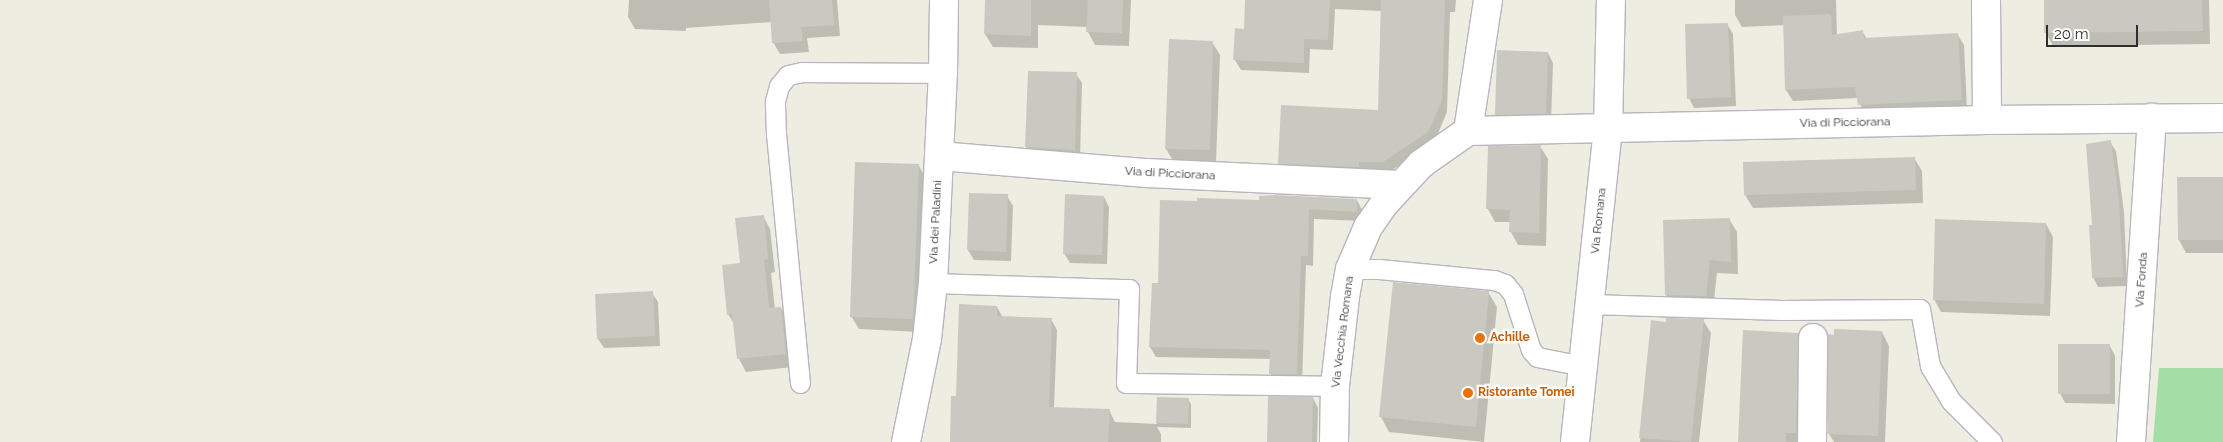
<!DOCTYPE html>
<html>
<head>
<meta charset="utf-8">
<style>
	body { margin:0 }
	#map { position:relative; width:2223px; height:442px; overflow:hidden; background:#eeede2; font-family:Raleway,sans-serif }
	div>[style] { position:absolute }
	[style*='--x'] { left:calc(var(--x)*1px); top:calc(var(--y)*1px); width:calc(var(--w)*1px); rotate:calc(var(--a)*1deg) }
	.green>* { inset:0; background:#a4dea6 }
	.shadow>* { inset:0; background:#0003 }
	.building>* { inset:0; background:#cac9c1 }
	.roads { filter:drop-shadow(1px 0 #b8b5c0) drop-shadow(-1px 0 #b8b5c0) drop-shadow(0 1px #b8b5c0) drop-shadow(0 -1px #b8b5c0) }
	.service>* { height:19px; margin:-9.5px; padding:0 9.5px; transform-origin:9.5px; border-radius:9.5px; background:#fff }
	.minor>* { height:28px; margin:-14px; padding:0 14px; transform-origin:14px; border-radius:14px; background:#fff }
	.secondary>* { height:28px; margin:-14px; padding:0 14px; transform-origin:14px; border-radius:14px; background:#fff }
	.dots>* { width:14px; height:14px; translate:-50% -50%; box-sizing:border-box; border:2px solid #fff; border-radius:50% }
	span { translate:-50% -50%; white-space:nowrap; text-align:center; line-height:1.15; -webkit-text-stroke:4.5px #fff; paint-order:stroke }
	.street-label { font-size:12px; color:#2e2e2e }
	.food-label { font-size:12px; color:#c56008; font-weight:700 }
	.left { translate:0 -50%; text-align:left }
	.scale { position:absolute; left:2046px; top:25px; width:92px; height:22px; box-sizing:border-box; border:2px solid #2e2e2e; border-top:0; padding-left:6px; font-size:15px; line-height:18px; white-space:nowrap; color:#2e2e2e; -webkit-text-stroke:4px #fff; paint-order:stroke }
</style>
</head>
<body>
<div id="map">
	<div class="green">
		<div style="clip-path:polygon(2159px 368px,2223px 368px,2223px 442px,2153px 442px)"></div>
	</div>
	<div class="shadow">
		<div style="clip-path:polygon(629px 0,837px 0,840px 36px,807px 38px,809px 52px,780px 54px,773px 42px,772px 22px,686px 28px,686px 31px,635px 29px,628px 17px)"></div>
		<div style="clip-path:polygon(986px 0,1131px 0,1129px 46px,1095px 45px,1088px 32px,1088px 27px,1038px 25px,1038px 48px,993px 47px,985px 34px)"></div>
		<div style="clip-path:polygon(1246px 0,1456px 0,1455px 12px,1450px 12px,1447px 112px,1434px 143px,1389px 172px,1285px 174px,1279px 163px,1379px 111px,1382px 11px,1335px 9px,1333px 50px,1310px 49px,1309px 73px,1241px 70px,1235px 60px,1245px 30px)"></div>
		<div style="clip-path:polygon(1735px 0,1836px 0,1837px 35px,1862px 31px,1867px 39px,1957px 34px,1964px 45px,1967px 110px,1865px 116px,1858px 98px,1793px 101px,1786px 90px,1784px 25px,1742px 27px,1735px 15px)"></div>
		<div style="clip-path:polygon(2045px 0,2209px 0,2210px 44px,2053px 46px,2046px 33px)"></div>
		<div style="clip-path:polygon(1727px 24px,1733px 34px,1736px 106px,1694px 108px,1689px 98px)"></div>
		<div style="clip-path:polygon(1212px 42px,1220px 55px,1216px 163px,1174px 162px,1166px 149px)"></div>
		<div style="clip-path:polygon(1548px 53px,1553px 63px,1551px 123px,1502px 124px,1496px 114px)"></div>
		<div style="clip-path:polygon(1076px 74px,1082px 83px,1080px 159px,1032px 157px,1026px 147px)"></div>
		<div style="clip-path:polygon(2110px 142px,2116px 151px,2124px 212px,2127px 286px,2098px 287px,2093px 277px,2093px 226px)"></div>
		<div style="clip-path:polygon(1540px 146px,1548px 159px,1546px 246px,1518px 245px,1511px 232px,1511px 222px,1495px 222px,1488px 209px)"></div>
		<div style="clip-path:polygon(1914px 158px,1922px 171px,1923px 203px,1753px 208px,1745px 195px)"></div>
		<div style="clip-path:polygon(919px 166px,926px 179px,920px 332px,859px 329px,851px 316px)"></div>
		<div style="clip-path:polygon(2223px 178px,2223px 253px,2186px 253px,2179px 240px,2178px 179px)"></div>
		<div style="clip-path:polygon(1007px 196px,1013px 206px,1011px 261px,974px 260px,968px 250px)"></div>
		<div style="clip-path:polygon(1104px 197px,1109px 207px,1107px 264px,1070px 263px,1064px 253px)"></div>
		<div style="clip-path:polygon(1357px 200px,1362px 210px,1362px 221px,1314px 219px,1313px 266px,1306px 265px,1302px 384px,1276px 383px,1270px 373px,1271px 359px,1156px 357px,1150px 347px,1159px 285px,1261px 202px)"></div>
		<div style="clip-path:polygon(763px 216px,770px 229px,775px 272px,771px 273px,775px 309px,781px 308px,788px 321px,793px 367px,746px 372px,739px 359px,735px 325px,728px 314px,741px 264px)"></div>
		<div style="clip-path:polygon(1729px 219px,1737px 232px,1738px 274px,1717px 273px,1713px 309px,1674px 308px,1666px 295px)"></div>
		<div style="clip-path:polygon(2046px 224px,2053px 237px,2050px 316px,1941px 312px,1934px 299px)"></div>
		<div style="clip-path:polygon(1488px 292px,1497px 307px,1484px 442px,1389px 432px,1381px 417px)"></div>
		<div style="clip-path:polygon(652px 293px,658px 302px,660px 346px,604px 348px,598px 339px)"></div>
		<div style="clip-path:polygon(997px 307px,1003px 318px,1051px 319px,1057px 330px,1054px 408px,1109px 410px,1115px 422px,1157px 424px,1158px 398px,1188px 399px,1191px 404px,1191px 428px,1157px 427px,1161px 434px,1161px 442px,951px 442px,958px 398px)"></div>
		<div style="clip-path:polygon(1703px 320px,1711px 333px,1699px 442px,1640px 442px,1652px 322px,1667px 323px)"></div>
		<div style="clip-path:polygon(1882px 332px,1889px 346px,1885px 442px,1834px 442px,1829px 434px)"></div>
		<div style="clip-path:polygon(1798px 334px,1806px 347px,1803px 442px,1740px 442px)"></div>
		<div style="clip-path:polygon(2110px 346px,2115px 356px,2115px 404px,2065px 403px,2060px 393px)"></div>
		<div style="clip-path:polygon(1313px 398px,1318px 408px,1317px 442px,1268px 442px)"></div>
	</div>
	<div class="building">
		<div style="clip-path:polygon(769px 0,832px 0,834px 25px,801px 27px,803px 41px,772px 43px)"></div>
		<div style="clip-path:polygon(985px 0,1031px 0,1031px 36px,984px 34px)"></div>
		<div style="clip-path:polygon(1088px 0,1123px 0,1122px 33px,1086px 32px)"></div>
		<div style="clip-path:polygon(1245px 0,1330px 0,1328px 40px,1304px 39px,1304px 63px,1233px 60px,1235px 28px,1244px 29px)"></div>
		<div style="clip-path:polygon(1381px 0,1445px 0,1442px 101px,1428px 132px,1383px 162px,1359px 162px,1359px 167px,1278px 164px,1281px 105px,1378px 110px)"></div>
		<div style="clip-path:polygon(2044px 0,2202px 0,2203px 31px,2044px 33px)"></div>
		<div style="clip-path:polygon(1831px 14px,1832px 35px,1863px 30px,1864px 38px,1958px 33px,1962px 100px,1858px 105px,1855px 87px,1785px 90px,1783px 16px)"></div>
		<div style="clip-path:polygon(1728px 23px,1731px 97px,1687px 99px,1685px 24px)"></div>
		<div style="clip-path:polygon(1169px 39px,1213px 41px,1210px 150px,1165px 149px)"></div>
		<div style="clip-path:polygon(1497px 50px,1548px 52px,1546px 114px,1495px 115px)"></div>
		<div style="clip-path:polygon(1028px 71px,1077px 72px,1075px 150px,1025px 147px)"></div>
		<div style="clip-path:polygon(2111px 140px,2119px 201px,2123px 277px,2092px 278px,2089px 225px,2092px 225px,2086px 144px)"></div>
		<div style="clip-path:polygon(1541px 145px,1539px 233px,1509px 232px,1510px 210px,1486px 209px,1488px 146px)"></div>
		<div style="clip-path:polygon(1915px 157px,1916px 190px,1744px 195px,1743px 162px)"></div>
		<div style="clip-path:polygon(855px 162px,919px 164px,913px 319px,850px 317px)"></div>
		<div style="clip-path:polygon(2177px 177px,2223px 177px,2223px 240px,2178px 240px)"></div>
		<div style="clip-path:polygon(969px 193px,1008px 194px,1006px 252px,967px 250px)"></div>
		<div style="clip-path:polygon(1065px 194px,1104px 196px,1102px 255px,1063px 254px)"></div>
		<div style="clip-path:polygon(1276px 195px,1357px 199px,1357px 212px,1309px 209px,1308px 256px,1301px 256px,1297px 374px,1269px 374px,1270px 350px,1149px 347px,1152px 283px,1158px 283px,1160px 200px,1197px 201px,1197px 198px,1259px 200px,1259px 196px)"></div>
		<div style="clip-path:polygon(764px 215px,768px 259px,764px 260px,769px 308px,781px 307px,786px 354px,737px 359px,732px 314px,727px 315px,722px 265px,740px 263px,735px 218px)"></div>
		<div style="clip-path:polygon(1730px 218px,1731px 262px,1710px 260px,1706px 296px,1665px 295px,1663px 220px)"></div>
		<div style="clip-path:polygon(1935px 219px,2046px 223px,2044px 304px,1933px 300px)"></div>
		<div style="clip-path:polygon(1393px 282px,1489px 291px,1476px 427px,1379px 417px)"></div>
		<div style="clip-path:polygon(653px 291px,655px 336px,597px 339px,595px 294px)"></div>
		<div style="clip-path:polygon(959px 304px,997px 306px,997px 316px,1052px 318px,1049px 407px,1110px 409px,1108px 442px,950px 442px,951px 396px,956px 396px)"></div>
		<div style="clip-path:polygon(1666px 318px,1704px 319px,1691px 442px,1639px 438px,1651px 320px,1666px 322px)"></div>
		<div style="clip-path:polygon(1834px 329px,1882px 331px,1878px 436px,1828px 434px,1828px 334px,1834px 335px)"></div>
		<div style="clip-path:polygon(1743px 330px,1799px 333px,1796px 433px,1786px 433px,1786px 442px,1738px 442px)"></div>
		<div style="clip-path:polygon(2058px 344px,2110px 344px,2110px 394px,2058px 394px)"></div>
		<div style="clip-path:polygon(1268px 396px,1313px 397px,1312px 442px,1267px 442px)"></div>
		<div style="clip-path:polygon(1157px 397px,1189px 398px,1188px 424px,1156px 423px)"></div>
	</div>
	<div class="roads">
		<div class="service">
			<div style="--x:1350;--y:269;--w:29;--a:0"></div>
			<div style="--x:1379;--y:269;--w:116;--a:5.5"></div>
			<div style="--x:1494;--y:280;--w:12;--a:20"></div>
			<div style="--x:1505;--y:284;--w:13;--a:51"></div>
			<div style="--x:1513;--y:294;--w:59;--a:72.2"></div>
			<div style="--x:1531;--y:350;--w:9;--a:49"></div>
			<div style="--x:1537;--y:357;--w:47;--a:11.1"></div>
			<div style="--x:933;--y:283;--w:196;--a:1.8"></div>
			<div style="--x:1129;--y:289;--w:94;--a:91.8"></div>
			<div style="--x:1126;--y:383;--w:209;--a:0.8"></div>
			<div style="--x:1590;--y:304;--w:192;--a:1.8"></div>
			<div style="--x:1782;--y:310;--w:138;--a:-0.4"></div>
			<div style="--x:1920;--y:309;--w:58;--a:80"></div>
			<div style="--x:1930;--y:366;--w:41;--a:59"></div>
			<div style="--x:1951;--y:401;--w:58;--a:45"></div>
			<div style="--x:800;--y:383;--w:250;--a:-95.5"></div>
			<div style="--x:776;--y:134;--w:33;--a:-92"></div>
			<div style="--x:775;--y:101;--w:16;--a:-75"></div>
			<div style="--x:779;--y:86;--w:14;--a:-51"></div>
			<div style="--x:788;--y:75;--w:14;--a:-12"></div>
			<div style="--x:802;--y:72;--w:141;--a:0.4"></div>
		</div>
		<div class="minor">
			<div style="--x:1986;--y:0;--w:120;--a:89.5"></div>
			<div style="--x:1468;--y:131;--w:519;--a:-1.21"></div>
			<div style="--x:1987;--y:120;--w:236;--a:-0.5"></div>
			<div style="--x:939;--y:156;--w:209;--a:4.7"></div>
			<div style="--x:1147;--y:173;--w:254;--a:2.7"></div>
			<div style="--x:906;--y:442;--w:105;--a:-78.5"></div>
			<div style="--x:927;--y:339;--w:56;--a:-83.9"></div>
			<div style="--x:933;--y:283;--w:210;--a:-87.3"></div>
			<div style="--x:943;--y:73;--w:73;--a:-89.2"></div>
			<div style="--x:1334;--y:442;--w:56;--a:-89"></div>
			<div style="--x:1335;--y:386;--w:90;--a:-83.6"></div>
			<div style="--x:1345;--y:297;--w:28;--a:-80"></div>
			<div style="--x:1350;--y:269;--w:46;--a:-66.8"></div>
			<div style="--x:1368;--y:227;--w:28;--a:-55"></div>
			<div style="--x:1384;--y:204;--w:54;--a:-47.2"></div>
			<div style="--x:1421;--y:164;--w:57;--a:-35.1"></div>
			<div style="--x:1468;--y:131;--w:133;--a:-81.3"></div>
			<div style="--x:1812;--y:442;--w:104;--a:-89.4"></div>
			<div style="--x:2131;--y:442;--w:325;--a:-86.3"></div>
		</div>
		<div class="secondary">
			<div style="--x:1575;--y:442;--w:315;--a:-84"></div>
			<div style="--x:1608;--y:129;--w:129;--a:-88.7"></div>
		</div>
	</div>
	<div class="dots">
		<div style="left:1480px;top:338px;background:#e8710a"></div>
		<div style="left:1468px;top:393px;background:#e8710a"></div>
	</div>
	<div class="street-label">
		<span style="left:1845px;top:123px;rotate:-1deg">Via di Picciorana</span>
		<span style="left:1170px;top:174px;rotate:3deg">Via di Picciorana</span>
		<span style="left:1599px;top:221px;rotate:-84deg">Via Romana</span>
		<span style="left:936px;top:222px;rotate:-87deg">Via dei Paladini</span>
		<span style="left:2142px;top:280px;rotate:-86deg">Via Fonda</span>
		<span style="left:1343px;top:332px;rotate:-83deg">Via Vecchia Romana</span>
	</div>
	<div class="food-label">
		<span class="left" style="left:1490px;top:338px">Achille</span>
		<span class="left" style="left:1478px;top:393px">Ristorante Tomei</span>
	</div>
	<div class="scale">20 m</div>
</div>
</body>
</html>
